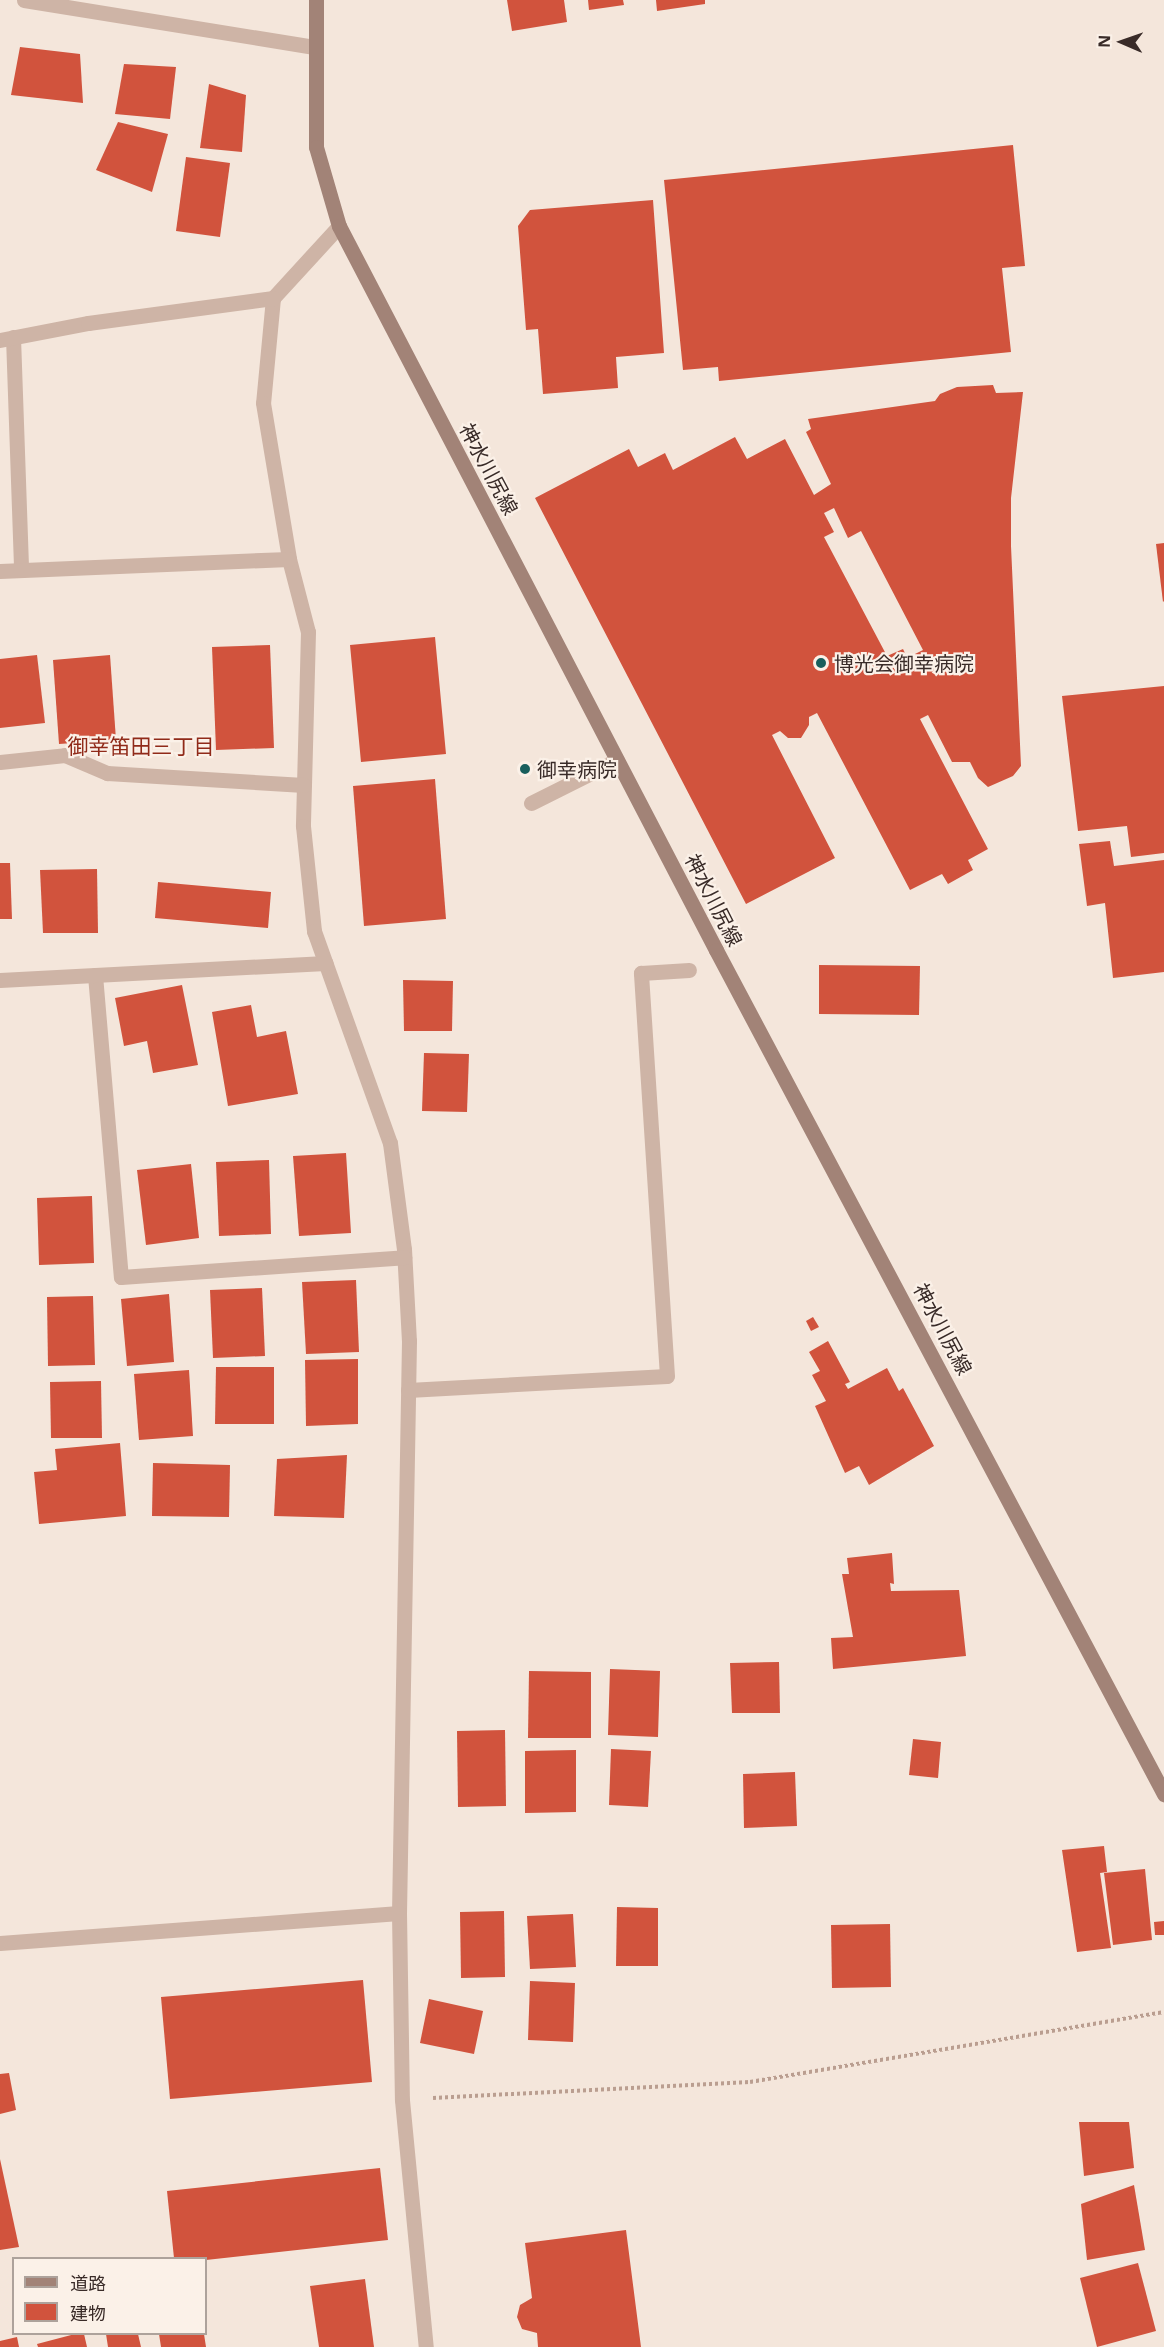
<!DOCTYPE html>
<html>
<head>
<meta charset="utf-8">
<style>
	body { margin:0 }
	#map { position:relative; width:1164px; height:2347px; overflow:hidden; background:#f4e6db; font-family:"Open Sans","Noto Sans JP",sans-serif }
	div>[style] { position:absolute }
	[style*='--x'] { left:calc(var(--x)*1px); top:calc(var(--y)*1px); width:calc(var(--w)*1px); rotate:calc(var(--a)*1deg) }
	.building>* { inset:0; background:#d1533d }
	.path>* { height:4px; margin-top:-2px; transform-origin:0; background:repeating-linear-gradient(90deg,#ba9e90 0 3px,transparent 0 6px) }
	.lane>* { height:15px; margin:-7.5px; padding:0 7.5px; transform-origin:7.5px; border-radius:7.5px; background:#ceb4a6 }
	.street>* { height:15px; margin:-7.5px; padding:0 7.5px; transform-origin:7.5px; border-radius:7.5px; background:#ceb4a6 }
	.secondary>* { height:15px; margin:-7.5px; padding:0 7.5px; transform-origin:7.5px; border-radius:7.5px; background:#a28377 }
	.dots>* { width:16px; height:16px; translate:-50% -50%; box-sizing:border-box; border:3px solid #fbf1e8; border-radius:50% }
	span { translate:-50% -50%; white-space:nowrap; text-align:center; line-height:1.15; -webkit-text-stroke:4.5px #fbf1e8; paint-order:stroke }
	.street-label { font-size:20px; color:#392b28 }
	.poi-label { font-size:20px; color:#392b28 }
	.left { translate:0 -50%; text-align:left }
	.neighbourhood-label { font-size:21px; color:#902a19 }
	.legend { position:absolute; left:12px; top:2257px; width:195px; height:78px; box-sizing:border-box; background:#fbf1e8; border:2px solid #ada29b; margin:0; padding:8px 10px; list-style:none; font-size:18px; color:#392b28 }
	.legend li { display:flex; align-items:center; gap:12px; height:30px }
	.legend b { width:30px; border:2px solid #ada29b }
	.north { position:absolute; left:1092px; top:12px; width:60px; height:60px; -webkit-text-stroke:4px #fbf1e8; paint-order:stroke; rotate:272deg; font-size:16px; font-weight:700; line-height:24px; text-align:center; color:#392b28 }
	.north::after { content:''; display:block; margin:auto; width:21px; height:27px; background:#392b28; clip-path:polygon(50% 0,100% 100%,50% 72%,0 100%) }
</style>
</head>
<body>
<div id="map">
	<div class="building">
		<div style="clip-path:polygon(507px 0,564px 0,567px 22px,512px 31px)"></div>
		<div style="clip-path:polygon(588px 0,623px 0,624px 5px,589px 10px)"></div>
		<div style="clip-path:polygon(656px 0,705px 0,705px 4px,657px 11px)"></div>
		<div style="clip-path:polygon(20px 47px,80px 54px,83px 103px,11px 95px)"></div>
		<div style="clip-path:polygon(124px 64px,176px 67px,170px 119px,115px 114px)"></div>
		<div style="clip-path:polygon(209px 84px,246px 95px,242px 152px,200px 148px)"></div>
		<div style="clip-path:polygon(118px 122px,168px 134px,152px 192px,96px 170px)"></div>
		<div style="clip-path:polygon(1013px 145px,1025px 266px,1002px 268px,1011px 352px,719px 381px,718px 367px,683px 370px,664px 180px)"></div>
		<div style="clip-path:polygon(186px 157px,230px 163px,220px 237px,176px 231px)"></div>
		<div style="clip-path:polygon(653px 200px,664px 353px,616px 357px,618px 388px,543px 394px,538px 329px,526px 330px,518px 226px,530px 210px)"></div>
		<div style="clip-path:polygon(evenodd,993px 385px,996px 393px,1023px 392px,1011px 498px,1011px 546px,1021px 766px,1013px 776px,988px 787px,978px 778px,970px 762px,952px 762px,928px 715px,920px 719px,988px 849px,968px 860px,973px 870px,948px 884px,942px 874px,910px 890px,817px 713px,809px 717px,809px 725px,801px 738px,788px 738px,780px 731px,772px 735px,835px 858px,746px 904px,535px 498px,629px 449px,638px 467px,665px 453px,673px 470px,735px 437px,747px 459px,785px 439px,814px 495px,831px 484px,806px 432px,811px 429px,808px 419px,935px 401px,940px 394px,957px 387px,993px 385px,834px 508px,848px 538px,861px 531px,923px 650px,915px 654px,917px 658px,909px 661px,903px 649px,887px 656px,824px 537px,834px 532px,824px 513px,834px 508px)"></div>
		<div style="clip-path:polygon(1164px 543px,1164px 601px,1163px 602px,1156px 544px)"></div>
		<div style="clip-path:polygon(435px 637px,446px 754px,361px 762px,350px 645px)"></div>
		<div style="clip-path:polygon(270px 645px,274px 748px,216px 750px,212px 647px)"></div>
		<div style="clip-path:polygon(37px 655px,45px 723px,0 728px,0 659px)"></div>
		<div style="clip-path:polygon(110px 655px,116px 740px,59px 744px,53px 660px)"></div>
		<div style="clip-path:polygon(1164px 686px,1164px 853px,1131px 857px,1127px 826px,1078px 831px,1062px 696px)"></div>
		<div style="clip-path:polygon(435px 779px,446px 919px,364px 926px,353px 786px)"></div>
		<div style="clip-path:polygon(1110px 841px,1114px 866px,1164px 860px,1164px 972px,1113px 978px,1105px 903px,1087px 906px,1079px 844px)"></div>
		<div style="clip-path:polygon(0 863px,10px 863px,12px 919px,0 919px)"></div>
		<div style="clip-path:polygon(97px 869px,98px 933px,43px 933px,40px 870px)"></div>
		<div style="clip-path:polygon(158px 882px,271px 892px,268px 928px,155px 918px)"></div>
		<div style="clip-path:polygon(819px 965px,920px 966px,919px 1015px,819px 1014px)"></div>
		<div style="clip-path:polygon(403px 980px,453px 981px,452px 1031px,404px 1031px)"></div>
		<div style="clip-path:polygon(182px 985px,198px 1065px,153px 1073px,147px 1041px,124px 1046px,115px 998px)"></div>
		<div style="clip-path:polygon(251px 1005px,257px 1037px,286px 1031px,298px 1094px,228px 1106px,212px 1012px)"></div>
		<div style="clip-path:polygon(424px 1053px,469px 1054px,467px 1112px,422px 1111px)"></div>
		<div style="clip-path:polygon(346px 1153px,351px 1233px,299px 1236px,293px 1156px)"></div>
		<div style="clip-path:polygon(269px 1160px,271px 1234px,219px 1236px,216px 1162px)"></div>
		<div style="clip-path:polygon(191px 1164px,199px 1238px,146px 1245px,137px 1170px)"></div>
		<div style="clip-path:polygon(92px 1196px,94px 1263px,39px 1265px,37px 1198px)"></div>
		<div style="clip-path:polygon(356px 1280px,359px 1352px,306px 1354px,302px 1282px)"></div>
		<div style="clip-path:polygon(262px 1288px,265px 1356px,213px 1358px,210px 1290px)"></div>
		<div style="clip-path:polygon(169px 1294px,174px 1362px,127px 1366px,121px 1299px)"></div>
		<div style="clip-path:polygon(93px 1296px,95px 1365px,48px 1366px,47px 1297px)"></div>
		<div style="clip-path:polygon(813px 1317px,819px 1327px,811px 1331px,806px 1321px)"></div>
		<div style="clip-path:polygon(828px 1341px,850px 1382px,845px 1384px,848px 1389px,887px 1368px,899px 1391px,903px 1388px,934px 1446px,869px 1485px,859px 1466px,845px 1473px,815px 1406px,826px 1401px,812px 1375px,820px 1371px,809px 1352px)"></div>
		<div style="clip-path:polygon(358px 1359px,358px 1424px,306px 1426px,305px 1360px)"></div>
		<div style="clip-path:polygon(216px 1367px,274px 1367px,274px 1424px,215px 1424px)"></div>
		<div style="clip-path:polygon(189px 1370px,193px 1436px,139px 1440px,134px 1374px)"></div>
		<div style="clip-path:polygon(101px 1381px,102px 1438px,51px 1438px,50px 1382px)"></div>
		<div style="clip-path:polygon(120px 1443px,126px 1516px,39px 1524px,34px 1472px,57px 1470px,55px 1449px)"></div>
		<div style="clip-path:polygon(347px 1455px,344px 1518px,274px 1516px,277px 1459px)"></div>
		<div style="clip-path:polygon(153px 1463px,230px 1465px,229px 1517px,152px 1516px)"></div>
		<div style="clip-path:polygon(892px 1553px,894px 1584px,890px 1583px,891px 1591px,959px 1590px,966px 1656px,833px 1669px,831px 1638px,853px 1637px,842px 1574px,849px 1574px,847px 1558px)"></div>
		<div style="clip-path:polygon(779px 1662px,780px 1713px,732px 1713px,730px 1663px)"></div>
		<div style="clip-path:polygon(610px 1669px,660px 1671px,658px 1737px,608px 1735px)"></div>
		<div style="clip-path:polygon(529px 1671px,591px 1672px,591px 1738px,528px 1738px)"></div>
		<div style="clip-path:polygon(505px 1730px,506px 1806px,458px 1807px,457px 1731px)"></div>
		<div style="clip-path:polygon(913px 1739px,941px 1742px,938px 1778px,909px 1775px)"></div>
		<div style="clip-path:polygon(611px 1749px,651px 1751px,648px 1807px,609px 1805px)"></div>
		<div style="clip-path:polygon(576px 1750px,576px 1812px,525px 1813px,525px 1751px)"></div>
		<div style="clip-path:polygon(795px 1772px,797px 1826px,744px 1828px,743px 1774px)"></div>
		<div style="clip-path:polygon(1104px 1846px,1107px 1872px,1100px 1873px,1111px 1948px,1077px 1952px,1062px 1850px)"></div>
		<div style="clip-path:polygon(1145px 1869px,1152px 1940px,1113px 1945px,1104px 1873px)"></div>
		<div style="clip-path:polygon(617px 1907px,658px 1908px,658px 1966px,616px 1966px)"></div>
		<div style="clip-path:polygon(504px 1911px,505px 1977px,461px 1978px,460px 1912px)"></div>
		<div style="clip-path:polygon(573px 1914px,576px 1967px,530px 1969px,527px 1916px)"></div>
		<div style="clip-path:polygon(1164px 1921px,1164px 1935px,1155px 1935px,1154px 1922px)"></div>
		<div style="clip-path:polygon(890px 1924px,891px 1987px,832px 1988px,831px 1925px)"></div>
		<div style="clip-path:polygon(363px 1980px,372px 2082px,170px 2099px,161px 1997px)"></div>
		<div style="clip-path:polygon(530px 1981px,575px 1983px,573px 2042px,528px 2040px)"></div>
		<div style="clip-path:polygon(429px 1999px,483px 2011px,474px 2054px,420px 2043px)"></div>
		<div style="clip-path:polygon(9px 2073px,16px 2110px,0 2114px,0 2074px)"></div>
		<div style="clip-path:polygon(1079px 2122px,1129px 2122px,1134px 2168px,1084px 2176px)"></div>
		<div style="clip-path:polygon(0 2159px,19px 2247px,0 2250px)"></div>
		<div style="clip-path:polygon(380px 2168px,388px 2240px,206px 2260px,174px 2258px,167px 2191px)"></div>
		<div style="clip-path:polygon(1134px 2185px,1145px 2250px,1087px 2260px,1081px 2204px)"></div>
		<div style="clip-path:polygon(626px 2230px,641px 2347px,538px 2347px,537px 2333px,522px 2329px,517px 2317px,520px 2305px,532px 2298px,525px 2243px)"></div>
		<div style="clip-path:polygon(1138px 2263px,1156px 2331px,1097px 2347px,1080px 2278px)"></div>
		<div style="clip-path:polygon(365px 2279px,374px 2347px,319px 2347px,310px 2286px)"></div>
		<div style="clip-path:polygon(75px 2334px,84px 2334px,87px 2347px,38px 2347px,37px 2344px)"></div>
		<div style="clip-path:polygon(106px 2334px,138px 2334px,141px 2347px,108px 2347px)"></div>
		<div style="clip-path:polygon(159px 2334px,204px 2334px,206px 2347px,161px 2347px)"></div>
		<div style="clip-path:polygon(17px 2337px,19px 2347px,0 2347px,0 2341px)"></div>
	</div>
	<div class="path">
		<div style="--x:433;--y:2098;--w:317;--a:-2.9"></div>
		<div style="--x:750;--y:2082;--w:420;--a:-9.6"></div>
	</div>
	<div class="lane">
		<div style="--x:531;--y:803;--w:96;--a:-26.6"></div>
	</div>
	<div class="street">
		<div style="--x:24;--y:0;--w:294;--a:9.2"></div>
		<div style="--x:339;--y:226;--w:98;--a:132.5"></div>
		<div style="--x:273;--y:298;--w:105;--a:95.4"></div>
		<div style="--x:263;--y:403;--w:158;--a:80.5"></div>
		<div style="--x:289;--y:559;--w:75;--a:75.4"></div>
		<div style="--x:308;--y:632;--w:194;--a:91.5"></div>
		<div style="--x:303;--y:826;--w:106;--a:84"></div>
		<div style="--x:314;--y:931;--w:225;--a:70.3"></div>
		<div style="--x:390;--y:1143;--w:107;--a:82.5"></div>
		<div style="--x:404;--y:1249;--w:92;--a:86.9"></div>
		<div style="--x:409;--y:1341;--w:572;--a:91"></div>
		<div style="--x:399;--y:1913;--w:187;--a:89.1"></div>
		<div style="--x:402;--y:2100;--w:248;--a:84.5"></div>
		<div style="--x:13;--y:337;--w:233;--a:88"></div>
		<div style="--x:0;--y:340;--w:90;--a:-10.9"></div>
		<div style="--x:88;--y:323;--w:187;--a:-7.7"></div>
		<div style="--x:0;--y:571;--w:289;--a:-2.4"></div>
		<div style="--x:0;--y:762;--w:65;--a:-6.1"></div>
		<div style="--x:65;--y:755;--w:46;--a:23.2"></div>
		<div style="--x:107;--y:773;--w:197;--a:3.5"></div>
		<div style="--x:95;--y:975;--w:303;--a:85.1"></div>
		<div style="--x:121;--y:1277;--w:284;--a:-4"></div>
		<div style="--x:0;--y:980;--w:326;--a:-3"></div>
		<div style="--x:408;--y:1390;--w:259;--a:-3.1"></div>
		<div style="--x:667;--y:1376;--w:404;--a:-93.7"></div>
		<div style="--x:641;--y:973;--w:48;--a:-3.6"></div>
		<div style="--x:0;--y:1943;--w:400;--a:-4.3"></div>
	</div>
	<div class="secondary">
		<div style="--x:316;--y:0;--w:147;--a:90"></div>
		<div style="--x:316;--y:147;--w:82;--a:73.8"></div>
		<div style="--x:339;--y:226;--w:816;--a:62.49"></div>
		<div style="--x:716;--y:950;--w:956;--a:62.04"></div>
	</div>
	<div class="dots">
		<div style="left:821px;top:663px;background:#195f5d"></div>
		<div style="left:525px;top:769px;background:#195f5d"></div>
	</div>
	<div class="street-label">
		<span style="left:489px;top:469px;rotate:62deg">神水川尻線</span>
		<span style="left:714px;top:900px;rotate:63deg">神水川尻線</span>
		<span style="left:943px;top:1329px;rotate:62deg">神水川尻線</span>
	</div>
	<div class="poi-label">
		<span class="left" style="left:834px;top:663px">博光会御幸病院</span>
		<span class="left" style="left:537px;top:769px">御幸病院</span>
	</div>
	<div class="neighbourhood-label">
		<span style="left:141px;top:746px">御幸笛田三丁目</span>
	</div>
	<ul class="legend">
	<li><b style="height:8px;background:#a28377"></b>道路</li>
	<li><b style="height:16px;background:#d1533d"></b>建物</li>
	</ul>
	<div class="north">N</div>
</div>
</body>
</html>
